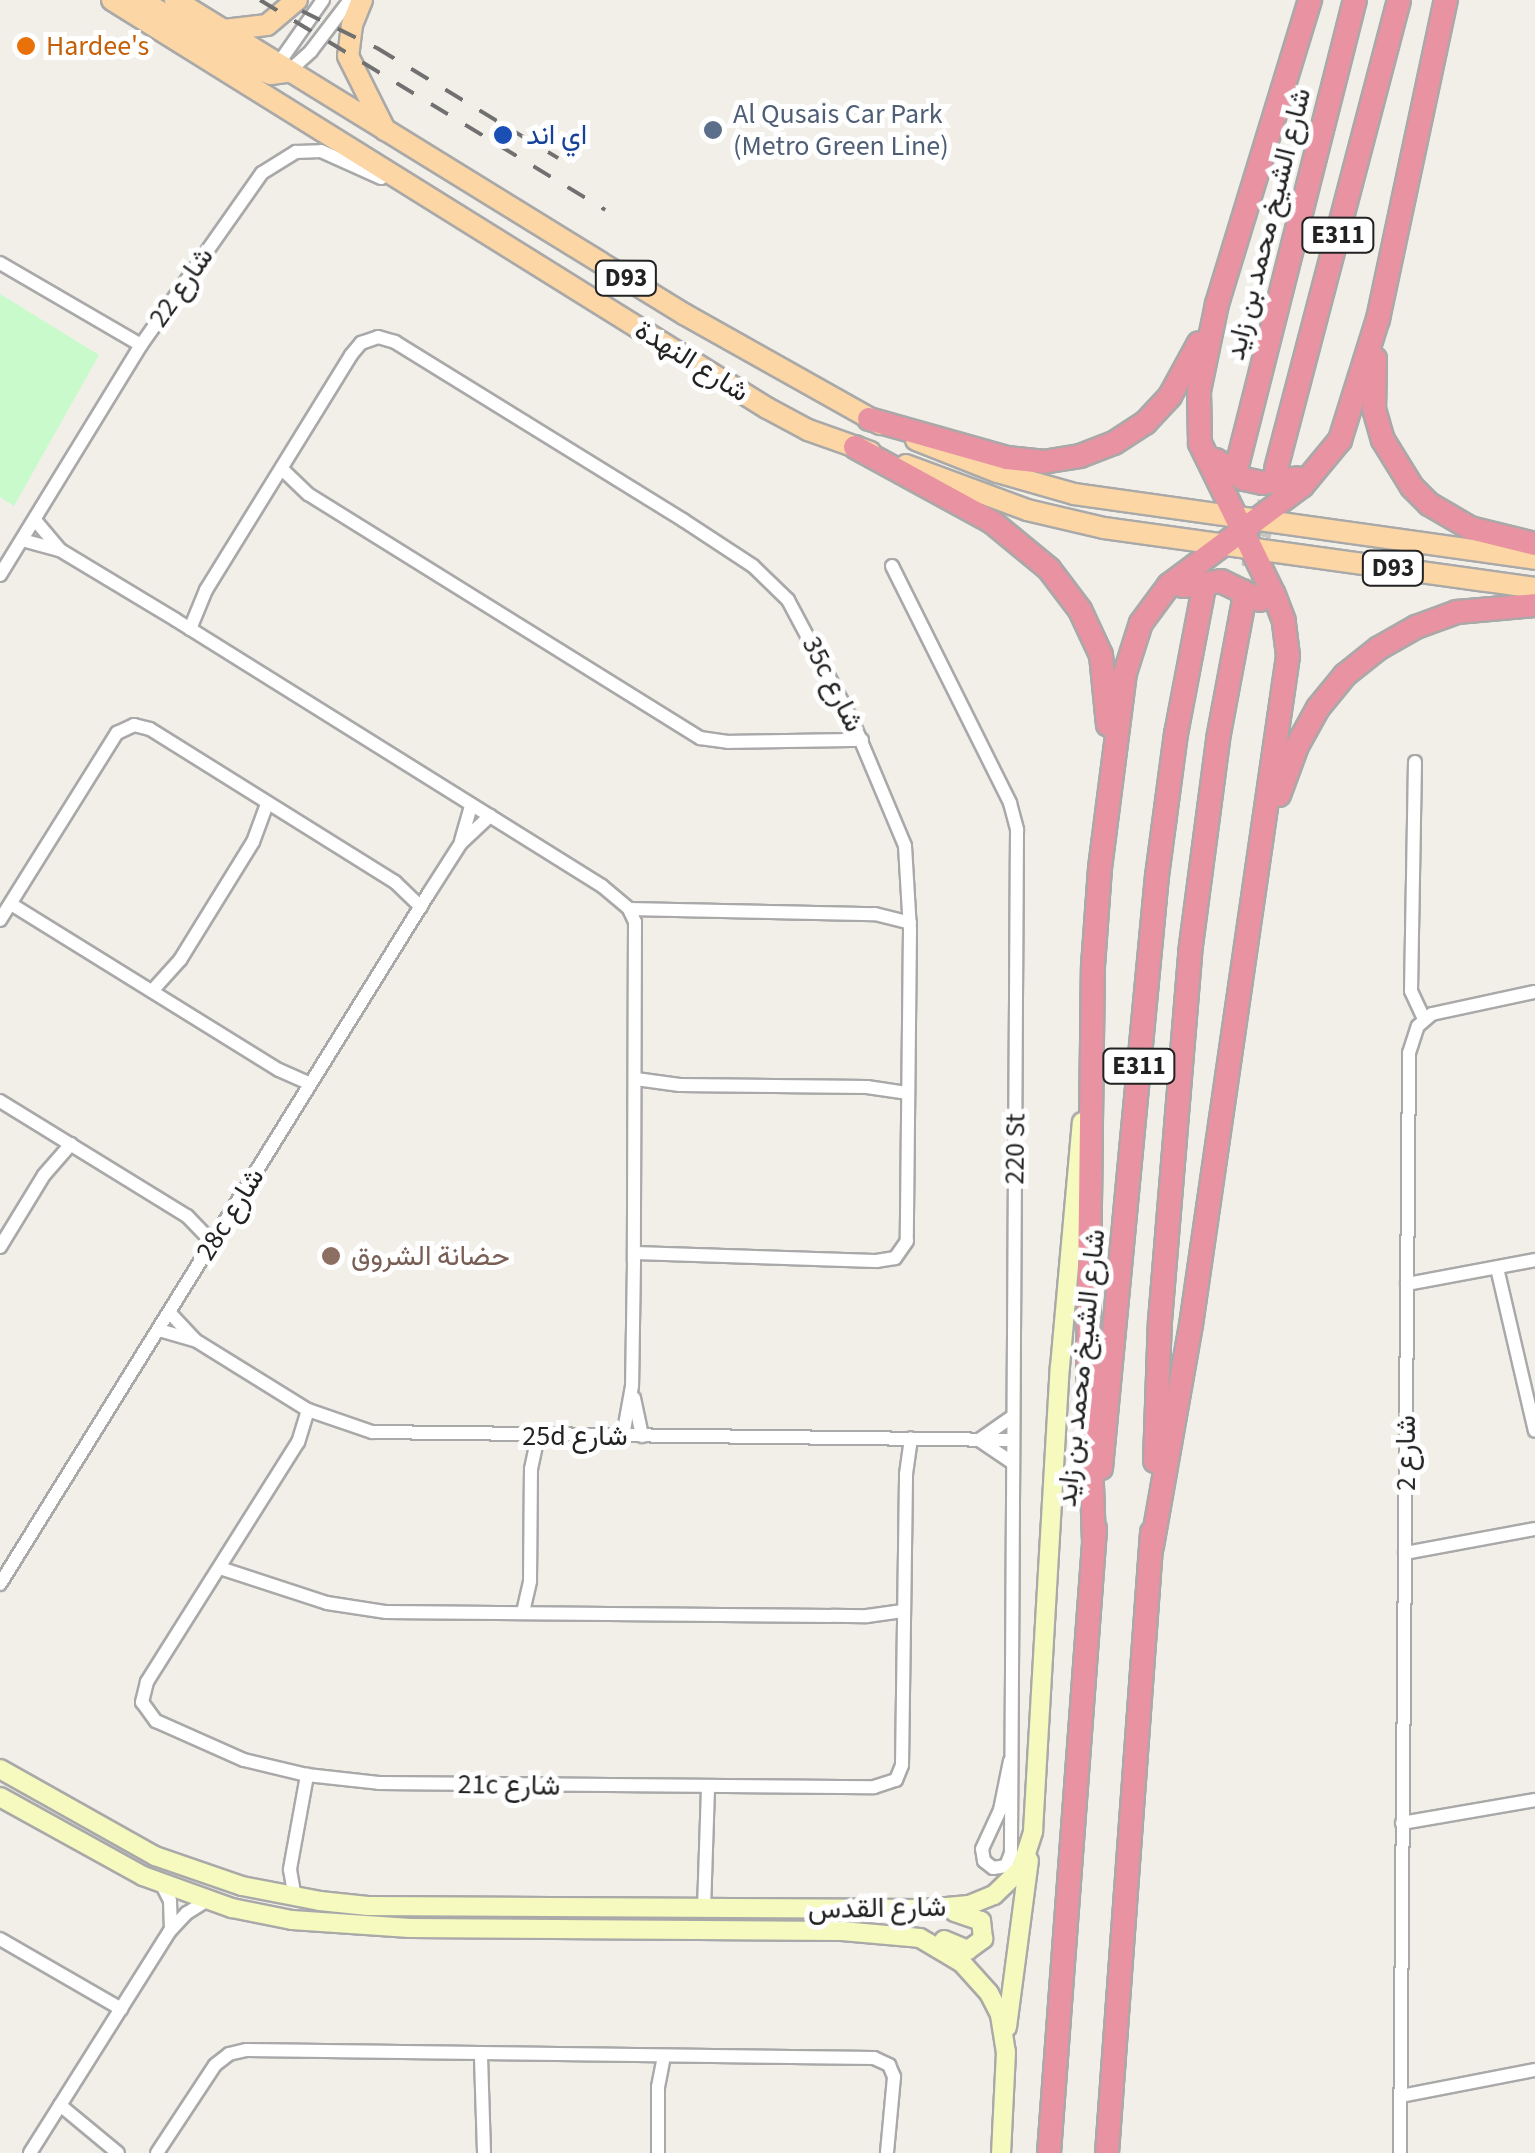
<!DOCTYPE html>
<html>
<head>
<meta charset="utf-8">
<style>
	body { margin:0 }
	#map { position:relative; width:1535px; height:2153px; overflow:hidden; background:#f2efe9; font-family:"Source Sans 3",Vazirmatn,sans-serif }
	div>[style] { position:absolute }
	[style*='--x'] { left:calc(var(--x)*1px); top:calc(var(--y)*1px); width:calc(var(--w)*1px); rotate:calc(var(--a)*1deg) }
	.park>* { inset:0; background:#c8facc }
	.motorway-tunnel>* { height:22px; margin-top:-11px; transform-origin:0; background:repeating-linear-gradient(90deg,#c8c6c1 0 22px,transparent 0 33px) }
	.roads { filter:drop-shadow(2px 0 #a9a9a9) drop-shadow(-2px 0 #a9a9a9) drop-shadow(0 2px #a9a9a9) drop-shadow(0 -2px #a9a9a9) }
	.minor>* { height:12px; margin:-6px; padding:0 6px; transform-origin:6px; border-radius:6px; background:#fff }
	.secondary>* { height:18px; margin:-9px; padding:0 9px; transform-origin:9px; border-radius:9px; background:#f7fabf }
	.primary>* { height:20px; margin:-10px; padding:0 10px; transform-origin:10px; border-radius:10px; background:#fcd6a4 }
	.motorway>* { height:22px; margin:-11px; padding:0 11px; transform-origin:11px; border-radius:11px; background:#e892a2 }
	.rail>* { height:4px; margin-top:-2px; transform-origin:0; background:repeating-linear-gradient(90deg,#707070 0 20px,transparent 0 40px) }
	.dots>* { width:28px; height:28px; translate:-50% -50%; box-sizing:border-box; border:5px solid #fff; border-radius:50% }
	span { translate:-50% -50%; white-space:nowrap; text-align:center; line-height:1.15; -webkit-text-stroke:10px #fff; paint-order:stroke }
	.shield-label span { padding:2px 8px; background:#fff; border:2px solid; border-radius:8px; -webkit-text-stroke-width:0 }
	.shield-label { font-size:25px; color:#222; font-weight:700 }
	.food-label { font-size:28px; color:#c56008 }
	.left { translate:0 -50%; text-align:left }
	.service-label { font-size:28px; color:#4e5e75 }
	.transit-label { font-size:28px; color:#164399 }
	.street-label { font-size:28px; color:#222 }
	.education-label { font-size:28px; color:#785e54 }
</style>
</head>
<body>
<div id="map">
	<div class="park">
		<div style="clip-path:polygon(0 294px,99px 355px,14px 506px,0 497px)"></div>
	</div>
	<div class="motorway-tunnel">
		<div style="--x:1244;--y:600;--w:101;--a:-76.2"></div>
	</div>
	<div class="roads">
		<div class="minor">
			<div style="--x:276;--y:67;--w:82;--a:-55"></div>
			<div style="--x:288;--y:72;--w:31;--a:-42"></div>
			<div style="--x:311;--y:51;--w:64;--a:-52.6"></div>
			<div style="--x:0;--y:263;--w:163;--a:30.2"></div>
			<div style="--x:282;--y:469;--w:36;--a:44"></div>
			<div style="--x:308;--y:494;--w:462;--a:31.9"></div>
			<div style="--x:700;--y:738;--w:28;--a:8"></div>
			<div style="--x:728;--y:742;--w:134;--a:-0.9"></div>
			<div style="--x:35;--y:520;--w:39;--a:50"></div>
			<div style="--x:22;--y:540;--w:39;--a:15"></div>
			<div style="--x:60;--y:550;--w:135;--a:31.1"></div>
			<div style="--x:176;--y:620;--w:502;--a:31.98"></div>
			<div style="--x:602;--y:886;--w:35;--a:40"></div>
			<div style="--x:629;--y:909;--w:14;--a:65"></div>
			<div style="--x:635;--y:922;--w:340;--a:90.2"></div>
			<div style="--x:634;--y:1262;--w:124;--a:90.9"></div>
			<div style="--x:632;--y:1386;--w:51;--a:100.2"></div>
			<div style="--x:892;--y:566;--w:265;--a:63.5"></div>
			<div style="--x:1010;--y:803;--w:28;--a:75"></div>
			<div style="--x:1017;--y:830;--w:1023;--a:90.34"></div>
			<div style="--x:1011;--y:1853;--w:14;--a:111"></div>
			<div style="--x:1006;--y:1866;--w:13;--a:171"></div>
			<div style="--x:993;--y:1868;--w:11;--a:-142"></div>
			<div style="--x:984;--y:1861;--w:12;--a:-99"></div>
			<div style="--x:982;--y:1849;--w:43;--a:-65.2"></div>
			<div style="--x:1000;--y:1810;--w:50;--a:-78.5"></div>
			<div style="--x:0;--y:575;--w:270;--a:-58.5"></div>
			<div style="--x:141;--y:345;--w:210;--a:-54.9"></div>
			<div style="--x:262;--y:173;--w:40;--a:-32"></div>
			<div style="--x:296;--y:152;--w:25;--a:-2"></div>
			<div style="--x:321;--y:151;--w:66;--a:24.2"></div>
			<div style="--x:190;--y:629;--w:42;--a:-67.7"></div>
			<div style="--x:206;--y:590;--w:276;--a:-58.3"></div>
			<div style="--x:351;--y:355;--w:16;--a:-50"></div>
			<div style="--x:361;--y:343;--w:18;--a:-19"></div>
			<div style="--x:378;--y:337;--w:18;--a:16"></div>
			<div style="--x:395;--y:342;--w:339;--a:31.7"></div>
			<div style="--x:683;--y:520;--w:84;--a:33.3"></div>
			<div style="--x:753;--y:566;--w:49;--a:44.2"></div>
			<div style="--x:788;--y:600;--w:138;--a:62"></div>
			<div style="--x:853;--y:722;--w:134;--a:67.2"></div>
			<div style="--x:905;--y:846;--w:83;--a:86.6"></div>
			<div style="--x:910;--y:929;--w:312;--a:90.6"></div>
			<div style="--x:907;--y:1241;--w:21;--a:125"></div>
			<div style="--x:895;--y:1258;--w:19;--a:171"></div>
			<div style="--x:876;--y:1261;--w:242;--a:-178.1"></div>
			<div style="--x:1415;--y:762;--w:229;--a:91"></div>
			<div style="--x:1411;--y:991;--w:31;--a:65"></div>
			<div style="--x:461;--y:841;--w:37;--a:-74"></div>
			<div style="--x:11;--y:904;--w:315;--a:31.8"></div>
			<div style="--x:279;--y:1070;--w:34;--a:24"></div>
			<div style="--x:629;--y:909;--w:246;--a:1.2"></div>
			<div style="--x:875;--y:914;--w:36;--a:14"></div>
			<div style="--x:0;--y:920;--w:221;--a:-58"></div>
			<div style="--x:117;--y:733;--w:19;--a:-25"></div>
			<div style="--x:134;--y:725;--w:16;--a:14"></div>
			<div style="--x:150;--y:729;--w:289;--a:32"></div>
			<div style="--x:395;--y:882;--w:36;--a:44"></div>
			<div style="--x:152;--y:991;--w:42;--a:-47.9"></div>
			<div style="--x:180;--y:960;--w:139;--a:-58.3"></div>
			<div style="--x:253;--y:842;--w:40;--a:-69.8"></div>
			<div style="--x:636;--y:1079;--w:44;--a:7.8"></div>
			<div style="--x:680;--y:1085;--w:187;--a:0.6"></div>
			<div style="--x:867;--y:1087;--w:40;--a:8.5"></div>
			<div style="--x:0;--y:1101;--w:220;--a:31.6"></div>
			<div style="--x:187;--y:1216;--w:37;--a:46"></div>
			<div style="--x:0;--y:1247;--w:84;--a:-58.6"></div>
			<div style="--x:44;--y:1175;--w:41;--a:-48.9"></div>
			<div style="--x:1497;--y:1268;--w:167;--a:76.9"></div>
			<div style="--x:1407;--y:1284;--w:130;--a:-10.6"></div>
			<div style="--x:170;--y:1313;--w:37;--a:47"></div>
			<div style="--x:195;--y:1340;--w:133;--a:31.8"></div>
			<div style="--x:308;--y:1410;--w:68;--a:19"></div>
			<div style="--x:372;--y:1432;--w:639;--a:0.72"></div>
			<div style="--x:159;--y:1330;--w:37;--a:16"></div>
			<div style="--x:634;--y:1398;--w:39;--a:78"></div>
			<div style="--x:308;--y:1410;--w:34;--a:107"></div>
			<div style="--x:298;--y:1442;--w:284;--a:122.2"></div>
			<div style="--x:147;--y:1682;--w:21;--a:104"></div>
			<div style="--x:142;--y:1702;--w:24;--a:54"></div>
			<div style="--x:156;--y:1721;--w:96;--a:23.9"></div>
			<div style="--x:244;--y:1760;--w:65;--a:13.4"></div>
			<div style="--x:307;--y:1775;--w:72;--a:6.3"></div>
			<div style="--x:379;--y:1783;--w:495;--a:0.5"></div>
			<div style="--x:874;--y:1787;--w:23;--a:-18"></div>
			<div style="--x:896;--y:1780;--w:16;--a:-68"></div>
			<div style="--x:902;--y:1765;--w:291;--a:-89.2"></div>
			<div style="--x:906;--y:1474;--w:36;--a:-82"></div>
			<div style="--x:1010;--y:1461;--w:37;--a:-146"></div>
			<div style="--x:979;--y:1440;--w:38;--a:-35"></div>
			<div style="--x:1405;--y:1553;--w:132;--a:-10.5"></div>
			<div style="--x:220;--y:1568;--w:113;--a:18.1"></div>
			<div style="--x:327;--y:1603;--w:60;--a:8.7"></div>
			<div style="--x:386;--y:1612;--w:481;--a:0.5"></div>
			<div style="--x:867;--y:1616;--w:36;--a:-8"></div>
			<div style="--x:0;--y:1584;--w:813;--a:-58.17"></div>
			<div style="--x:429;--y:893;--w:59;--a:-57.4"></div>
			<div style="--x:461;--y:843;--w:40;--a:-43"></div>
			<div style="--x:523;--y:1612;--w:32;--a:-77"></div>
			<div style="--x:530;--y:1581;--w:112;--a:-89.5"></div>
			<div style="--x:531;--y:1469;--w:33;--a:-78"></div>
			<div style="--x:1402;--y:1823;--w:135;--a:-9.8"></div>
			<div style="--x:161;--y:1883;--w:20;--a:63"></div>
			<div style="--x:170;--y:1901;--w:28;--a:88"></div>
			<div style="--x:295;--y:1898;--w:29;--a:-100"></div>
			<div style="--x:290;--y:1869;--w:96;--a:-79.7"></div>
			<div style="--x:704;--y:1909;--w:122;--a:-88.1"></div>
			<div style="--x:0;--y:1939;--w:140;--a:30"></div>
			<div style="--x:481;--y:2057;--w:96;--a:88.2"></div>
			<div style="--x:1401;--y:2096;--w:136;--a:-11"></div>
			<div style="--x:60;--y:2105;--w:75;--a:39.6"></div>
			<div style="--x:30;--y:2153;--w:262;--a:-57.8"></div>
			<div style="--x:170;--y:1931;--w:25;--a:-47"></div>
			<div style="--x:187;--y:1913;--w:25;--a:-32"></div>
			<div style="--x:157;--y:2153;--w:105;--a:-56.6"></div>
			<div style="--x:215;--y:2065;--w:18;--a:-38"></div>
			<div style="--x:229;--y:2054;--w:18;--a:-13"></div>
			<div style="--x:247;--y:2050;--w:627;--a:0.73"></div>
			<div style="--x:874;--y:2058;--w:17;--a:25"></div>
			<div style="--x:889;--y:2065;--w:13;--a:67"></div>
			<div style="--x:894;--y:2077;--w:76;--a:95.3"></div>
			<div style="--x:658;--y:2153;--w:66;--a:-90"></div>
			<div style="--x:658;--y:2087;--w:31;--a:-79"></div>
			<div style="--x:1400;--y:2153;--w:1100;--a:-89.53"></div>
			<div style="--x:1409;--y:1053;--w:28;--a:-72"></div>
			<div style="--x:1418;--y:1026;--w:18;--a:-41"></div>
			<div style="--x:1432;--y:1014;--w:105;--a:-12.1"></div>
		</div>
		<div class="secondary">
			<div style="--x:0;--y:1769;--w:178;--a:29.3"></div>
			<div style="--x:155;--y:1856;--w:92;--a:19"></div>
			<div style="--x:242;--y:1886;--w:79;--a:10.9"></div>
			<div style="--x:320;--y:1901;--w:48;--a:5.9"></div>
			<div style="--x:368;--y:1906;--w:556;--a:0.31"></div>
			<div style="--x:924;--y:1909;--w:45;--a:-5.1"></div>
			<div style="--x:969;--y:1905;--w:27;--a:-22"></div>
			<div style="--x:994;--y:1895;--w:37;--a:-44"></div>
			<div style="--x:1021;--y:1869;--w:40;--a:-72"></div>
			<div style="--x:1033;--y:1831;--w:465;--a:-86.7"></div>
			<div style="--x:1060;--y:1367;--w:246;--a:-84.9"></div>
			<div style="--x:0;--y:1797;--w:163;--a:28.9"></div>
			<div style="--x:143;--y:1876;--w:95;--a:19.8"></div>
			<div style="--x:232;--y:1908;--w:61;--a:11.3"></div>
			<div style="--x:292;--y:1920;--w:118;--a:3.9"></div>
			<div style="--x:410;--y:1928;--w:432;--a:0.4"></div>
			<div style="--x:842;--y:1931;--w:78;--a:5.1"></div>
			<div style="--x:920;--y:1938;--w:49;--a:30.8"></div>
			<div style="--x:962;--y:1963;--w:40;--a:48"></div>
			<div style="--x:989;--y:1993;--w:25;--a:63"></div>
			<div style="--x:1000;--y:2015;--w:37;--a:81"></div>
			<div style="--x:1006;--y:2052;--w:101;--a:92.8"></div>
			<div style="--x:944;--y:1940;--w:26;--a:23"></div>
			<div style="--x:968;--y:1950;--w:19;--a:-36"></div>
			<div style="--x:983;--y:1939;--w:18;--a:-96"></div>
			<div style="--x:981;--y:1921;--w:28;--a:-161"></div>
			<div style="--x:1007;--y:2027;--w:168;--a:-82.5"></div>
		</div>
		<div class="primary">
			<div style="--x:112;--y:0;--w:772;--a:31.92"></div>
			<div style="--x:767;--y:408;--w:47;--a:28.2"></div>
			<div style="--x:808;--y:430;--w:66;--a:19.5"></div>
			<div style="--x:141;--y:0;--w:131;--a:31.3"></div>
			<div style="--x:253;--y:68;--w:19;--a:18"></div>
			<div style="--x:271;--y:74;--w:17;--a:-7"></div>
			<div style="--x:175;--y:0;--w:598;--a:31.67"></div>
			<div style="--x:684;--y:314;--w:225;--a:29.3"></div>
			<div style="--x:362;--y:0;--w:27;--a:112"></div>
			<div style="--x:352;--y:25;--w:31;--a:97"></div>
			<div style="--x:348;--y:56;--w:83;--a:63.4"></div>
			<div style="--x:224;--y:30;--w:43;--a:-6.6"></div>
			<div style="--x:267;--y:25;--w:39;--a:-40"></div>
			<div style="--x:916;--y:440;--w:87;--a:21.6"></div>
			<div style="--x:997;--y:472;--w:80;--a:15.9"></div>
			<div style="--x:1074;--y:494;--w:466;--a:8"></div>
			<div style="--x:906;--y:465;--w:129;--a:20.4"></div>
			<div style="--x:1027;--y:510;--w:79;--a:13.2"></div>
			<div style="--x:1104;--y:528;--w:435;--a:7.9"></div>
		</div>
		<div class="motorway">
			<div style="--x:1375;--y:359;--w:50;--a:91.1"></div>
			<div style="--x:1374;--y:409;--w:32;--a:74"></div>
			<div style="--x:1383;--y:440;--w:55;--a:58.3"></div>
			<div style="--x:1412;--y:487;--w:24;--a:45"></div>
			<div style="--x:1429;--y:504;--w:48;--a:30.3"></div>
			<div style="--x:1470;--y:528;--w:67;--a:13.8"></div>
			<div style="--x:869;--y:419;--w:143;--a:15.8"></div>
			<div style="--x:1007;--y:458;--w:36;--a:6"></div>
			<div style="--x:1043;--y:462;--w:37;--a:-9"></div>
			<div style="--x:1080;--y:456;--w:36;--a:-21"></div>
			<div style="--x:1114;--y:443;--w:37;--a:-33"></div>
			<div style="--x:1145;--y:423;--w:37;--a:-47"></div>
			<div style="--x:1170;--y:396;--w:60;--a:-61.3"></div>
			<div style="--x:855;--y:447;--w:156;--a:28.7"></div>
			<div style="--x:992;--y:522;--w:74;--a:39.5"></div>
			<div style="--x:1049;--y:569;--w:51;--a:52.9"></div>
			<div style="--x:1080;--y:610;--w:50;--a:65"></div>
			<div style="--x:1101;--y:655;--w:70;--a:84.3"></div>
			<div style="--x:1216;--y:460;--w:34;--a:34"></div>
			<div style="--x:1244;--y:479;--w:19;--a:12"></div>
			<div style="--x:1263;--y:483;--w:34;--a:-8"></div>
			<div style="--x:1238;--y:462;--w:477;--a:-75.8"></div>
			<div style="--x:1276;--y:469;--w:485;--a:-75.3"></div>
			<div style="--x:1183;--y:586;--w:38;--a:-7"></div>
			<div style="--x:1221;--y:581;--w:43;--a:26"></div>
			<div style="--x:1279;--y:795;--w:52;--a:-69.8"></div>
			<div style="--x:1297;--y:746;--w:43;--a:-61.1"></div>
			<div style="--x:1318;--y:708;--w:43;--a:-50.7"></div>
			<div style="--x:1345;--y:675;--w:43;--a:-38.5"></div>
			<div style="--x:1379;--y:648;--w:43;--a:-29.6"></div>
			<div style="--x:1416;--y:627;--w:44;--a:-20.1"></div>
			<div style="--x:1457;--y:612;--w:78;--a:-5.1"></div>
			<div style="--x:1155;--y:1461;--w:140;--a:-88"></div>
			<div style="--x:1160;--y:1321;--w:369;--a:-85.3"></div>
			<div style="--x:1190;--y:953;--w:216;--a:-82.5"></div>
			<div style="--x:1218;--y:739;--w:141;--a:-79.4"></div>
			<div style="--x:1101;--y:1468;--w:595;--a:-84.6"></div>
			<div style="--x:1157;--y:876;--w:143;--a:-82.4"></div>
			<div style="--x:1176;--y:734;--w:144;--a:-79.2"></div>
			<div style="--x:1094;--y:1542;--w:174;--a:-92"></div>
			<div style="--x:1088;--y:1368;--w:402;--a:-89.3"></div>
			<div style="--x:1093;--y:966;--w:98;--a:-85.9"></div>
			<div style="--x:1100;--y:868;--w:197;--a:-82.7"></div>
			<div style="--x:1125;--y:673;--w:52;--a:-72.3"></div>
			<div style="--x:1141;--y:623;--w:47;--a:-53.6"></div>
			<div style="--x:1169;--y:585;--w:166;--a:-36.7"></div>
			<div style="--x:1302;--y:486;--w:60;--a:-50.4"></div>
			<div style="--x:1340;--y:440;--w:127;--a:-72.6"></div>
			<div style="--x:1378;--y:319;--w:326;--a:-78"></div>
			<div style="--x:1152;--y:1546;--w:224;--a:-80"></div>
			<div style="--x:1191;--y:1325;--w:676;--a:-81.75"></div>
			<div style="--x:1288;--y:656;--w:35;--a:-97"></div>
			<div style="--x:1284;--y:621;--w:30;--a:-111"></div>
			<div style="--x:1273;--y:593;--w:167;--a:-116"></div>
			<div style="--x:1200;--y:443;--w:52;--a:-91.1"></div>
			<div style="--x:1199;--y:391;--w:89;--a:-78.3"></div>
			<div style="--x:1217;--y:304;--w:318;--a:-73"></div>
			<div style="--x:1049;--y:2153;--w:626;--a:-85.78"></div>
			<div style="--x:1107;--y:2153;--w:622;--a:-85.85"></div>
		</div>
	</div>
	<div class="rail">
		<div style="--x:260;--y:0;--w:404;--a:31.3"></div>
		<div style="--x:302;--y:11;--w:84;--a:26.3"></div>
		<div style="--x:377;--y:48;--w:212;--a:31.3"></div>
	</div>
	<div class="dots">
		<div style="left:26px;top:46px;background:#e8710a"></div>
		<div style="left:713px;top:130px;background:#5c6f8a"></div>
		<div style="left:503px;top:135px;background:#1a4fb4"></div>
		<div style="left:331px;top:1256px;background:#8d6e63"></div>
	</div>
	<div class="shield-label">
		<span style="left:1338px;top:235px">E311</span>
		<span style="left:626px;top:278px">D93</span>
		<span style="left:1393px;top:568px">D93</span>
		<span style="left:1139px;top:1066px">E311</span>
	</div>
	<div class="food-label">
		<span class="left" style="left:46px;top:46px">Hardee's</span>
	</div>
	<div class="service-label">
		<span class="left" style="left:733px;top:130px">Al Qusais Car Park<br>(Metro Green Line)</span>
	</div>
	<div class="transit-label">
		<span class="left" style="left:526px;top:135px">اي اند</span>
	</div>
	<div class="street-label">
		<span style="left:1268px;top:224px;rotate:-76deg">شارع الشيخ محمد بن زايد</span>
		<span style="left:181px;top:287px;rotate:-55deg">شارع 22</span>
		<span style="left:692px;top:361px;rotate:32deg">شارع النهدة</span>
		<span style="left:833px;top:684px;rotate:63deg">35c شارع</span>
		<span style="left:1015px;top:1149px;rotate:-89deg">220 St</span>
		<span style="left:230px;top:1214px;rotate:-58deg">28c شارع</span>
		<span style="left:1081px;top:1368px;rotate:-84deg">شارع الشيخ محمد بن زايد</span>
		<span style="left:575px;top:1436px">25d شارع</span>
		<span style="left:1406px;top:1453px;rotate:-90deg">شارع 2</span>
		<span style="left:509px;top:1785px;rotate:1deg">21c شارع</span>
		<span style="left:877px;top:1908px;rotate:-1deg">شارع القدس</span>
	</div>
	<div class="education-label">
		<span class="left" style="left:351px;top:1256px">حضانة الشروق</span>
	</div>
</div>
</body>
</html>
